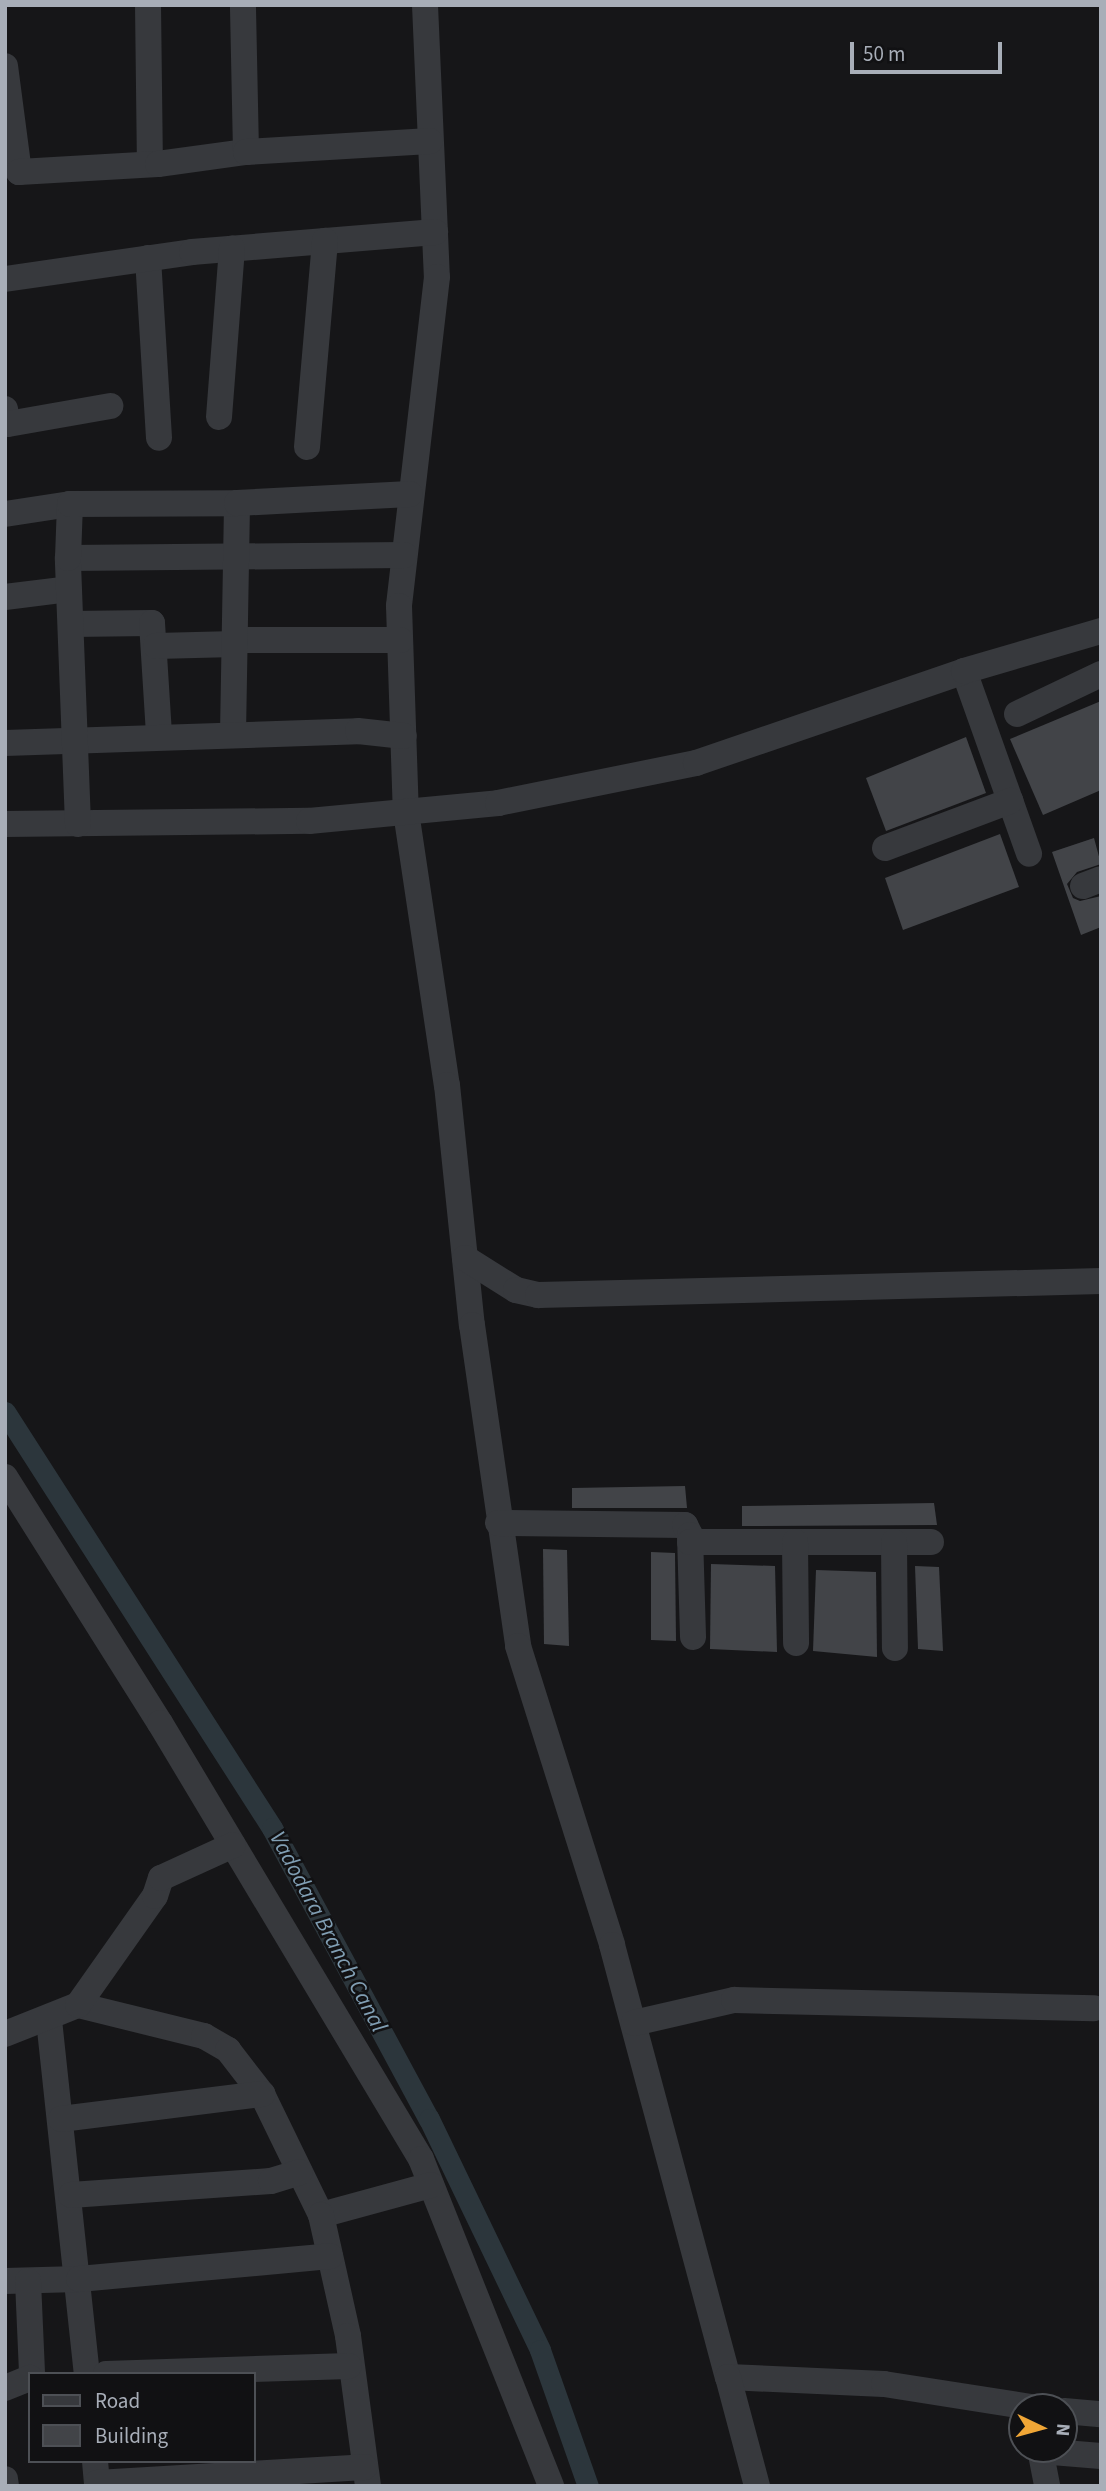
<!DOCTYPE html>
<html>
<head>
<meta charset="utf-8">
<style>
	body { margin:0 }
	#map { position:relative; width:1106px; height:2491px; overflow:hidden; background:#161618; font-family:"Source Sans 3",sans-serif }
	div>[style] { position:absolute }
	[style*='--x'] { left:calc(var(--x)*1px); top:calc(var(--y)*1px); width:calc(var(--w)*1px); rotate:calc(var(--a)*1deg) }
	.canal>* { height:21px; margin:-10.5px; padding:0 10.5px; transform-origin:10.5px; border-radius:10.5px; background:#2c363c }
	.building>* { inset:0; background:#424448 }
	.minor>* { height:26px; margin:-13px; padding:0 13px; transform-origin:13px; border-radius:13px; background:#37393d }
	span { translate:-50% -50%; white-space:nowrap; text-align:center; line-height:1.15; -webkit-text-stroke:5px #111113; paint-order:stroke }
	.water-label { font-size:23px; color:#809eb3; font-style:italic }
	.frame { position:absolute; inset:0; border:7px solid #a8aeb8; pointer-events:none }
	.legend { position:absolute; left:28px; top:2372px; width:228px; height:91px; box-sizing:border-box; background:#111113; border:2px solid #4d5055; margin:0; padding:9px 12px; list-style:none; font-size:21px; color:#a8aeb8 }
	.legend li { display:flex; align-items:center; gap:14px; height:35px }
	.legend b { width:35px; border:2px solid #4d5055 }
	.north { position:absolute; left:1008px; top:2393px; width:70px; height:70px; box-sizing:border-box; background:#111113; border:2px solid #4d5055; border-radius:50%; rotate:95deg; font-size:19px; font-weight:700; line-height:28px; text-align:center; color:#a8aeb8 }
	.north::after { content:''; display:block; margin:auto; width:24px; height:32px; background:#f0a636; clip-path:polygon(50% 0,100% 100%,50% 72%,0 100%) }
	.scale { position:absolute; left:850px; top:42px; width:152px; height:32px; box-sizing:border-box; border:4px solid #a8aeb8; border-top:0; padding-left:9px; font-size:21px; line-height:24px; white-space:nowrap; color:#a8aeb8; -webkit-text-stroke:5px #111113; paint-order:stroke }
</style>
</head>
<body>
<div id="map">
	<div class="canal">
		<div style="--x:5;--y:1412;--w:494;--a:57.3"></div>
		<div style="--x:272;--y:1828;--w:331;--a:61.7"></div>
		<div style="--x:429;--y:2119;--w:256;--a:64.3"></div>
		<div style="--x:540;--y:2350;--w:144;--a:70.6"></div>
	</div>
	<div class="building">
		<div style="clip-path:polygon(1101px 701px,1101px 790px,1043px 815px,1010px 739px)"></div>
		<div style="clip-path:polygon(966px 737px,986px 793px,886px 831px,866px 778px)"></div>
		<div style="clip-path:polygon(1000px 834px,1019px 887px,903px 930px,885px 878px)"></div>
		<div style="clip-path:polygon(1094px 838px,1101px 864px,1077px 872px,1067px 884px,1073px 898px,1080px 901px,1101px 896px,1101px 927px,1081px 935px,1052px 852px)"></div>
		<div style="clip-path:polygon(685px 1486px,687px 1508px,572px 1508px,572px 1488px)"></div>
		<div style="clip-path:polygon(934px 1503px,937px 1525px,742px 1526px,742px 1506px)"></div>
		<div style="clip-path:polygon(543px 1549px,567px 1550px,569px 1646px,544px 1644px)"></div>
		<div style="clip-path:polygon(651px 1552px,675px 1553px,676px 1641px,651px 1640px)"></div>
		<div style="clip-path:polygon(711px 1564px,775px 1566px,777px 1652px,710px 1649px)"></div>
		<div style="clip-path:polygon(915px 1566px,939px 1567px,943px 1651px,918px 1649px)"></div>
		<div style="clip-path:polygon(816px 1570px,876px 1572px,877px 1657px,813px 1651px)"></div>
	</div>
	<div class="minor">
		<div style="--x:148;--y:5;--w:159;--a:89.3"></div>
		<div style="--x:425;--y:5;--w:272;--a:87.5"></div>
		<div style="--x:437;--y:277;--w:331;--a:96.6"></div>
		<div style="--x:399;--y:606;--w:206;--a:88.1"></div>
		<div style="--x:406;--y:812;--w:276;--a:81.5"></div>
		<div style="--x:447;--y:1085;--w:241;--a:84.1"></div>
		<div style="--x:472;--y:1325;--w:324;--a:81.8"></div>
		<div style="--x:518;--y:1646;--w:313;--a:72.5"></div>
		<div style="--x:612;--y:1945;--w:447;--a:75"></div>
		<div style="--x:728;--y:2377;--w:156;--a:2.6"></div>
		<div style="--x:884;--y:2384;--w:149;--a:8.9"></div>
		<div style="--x:5;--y:66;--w:107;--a:82.5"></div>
		<div style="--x:19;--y:172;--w:139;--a:-3.3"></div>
		<div style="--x:158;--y:164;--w:89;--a:-7.8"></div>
		<div style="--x:246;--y:152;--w:147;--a:-91.2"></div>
		<div style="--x:246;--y:152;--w:184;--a:-3.4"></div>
		<div style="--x:148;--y:258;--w:180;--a:86.5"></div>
		<div style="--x:5;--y:279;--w:189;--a:-8.2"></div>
		<div style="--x:192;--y:252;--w:244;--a:-4.7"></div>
		<div style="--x:5;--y:409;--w:15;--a:79"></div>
		<div style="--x:8;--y:424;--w:104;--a:-10"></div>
		<div style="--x:219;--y:417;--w:169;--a:-85.6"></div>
		<div style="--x:307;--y:447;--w:207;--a:-85"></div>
		<div style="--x:5;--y:514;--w:66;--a:-8.7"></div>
		<div style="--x:68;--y:558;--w:336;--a:-0.5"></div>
		<div style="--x:5;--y:597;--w:64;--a:-7.1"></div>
		<div style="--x:71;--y:624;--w:81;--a:-0.7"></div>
		<div style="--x:152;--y:623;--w:112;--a:86.4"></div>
		<div style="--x:235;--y:640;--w:165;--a:0"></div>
		<div style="--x:156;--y:646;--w:79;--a:-1.5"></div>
		<div style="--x:964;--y:671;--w:194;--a:70.4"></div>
		<div style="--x:1017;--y:714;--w:93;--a:-25.5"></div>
		<div style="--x:233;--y:734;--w:231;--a:-89"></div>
		<div style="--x:5;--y:743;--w:353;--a:-1.9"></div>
		<div style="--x:358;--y:731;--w:46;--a:6.2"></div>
		<div style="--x:5;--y:824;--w:304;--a:-0.6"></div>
		<div style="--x:309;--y:821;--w:190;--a:-5.4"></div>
		<div style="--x:498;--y:803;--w:202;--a:-11.4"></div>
		<div style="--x:696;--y:763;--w:283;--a:-18.9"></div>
		<div style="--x:964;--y:671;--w:143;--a:-16.3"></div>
		<div style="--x:78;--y:824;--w:266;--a:-92.2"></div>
		<div style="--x:68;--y:558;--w:54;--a:-87.9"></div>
		<div style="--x:70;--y:504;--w:167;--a:-0.3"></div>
		<div style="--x:237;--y:503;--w:173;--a:-3"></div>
		<div style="--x:885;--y:848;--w:134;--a:-20.6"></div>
		<div style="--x:1083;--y:886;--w:19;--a:-21"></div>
		<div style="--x:465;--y:1258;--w:60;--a:32.1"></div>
		<div style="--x:516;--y:1290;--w:23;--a:13"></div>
		<div style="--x:538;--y:1295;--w:563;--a:-1.42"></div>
		<div style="--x:5;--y:1477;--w:291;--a:57.8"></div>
		<div style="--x:160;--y:1723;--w:508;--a:59.09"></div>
		<div style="--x:421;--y:2159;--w:352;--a:68.3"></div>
		<div style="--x:498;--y:1523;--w:187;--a:0.6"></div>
		<div style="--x:685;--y:1525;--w:11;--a:63"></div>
		<div style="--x:690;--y:1535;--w:102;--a:88.3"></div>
		<div style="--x:690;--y:1542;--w:241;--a:0"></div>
		<div style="--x:795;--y:1542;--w:101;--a:89.4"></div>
		<div style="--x:894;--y:1542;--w:106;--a:89.5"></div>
		<div style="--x:78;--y:2005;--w:130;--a:13.8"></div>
		<div style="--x:204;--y:2036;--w:28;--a:30"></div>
		<div style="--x:228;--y:2050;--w:56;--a:52.3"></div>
		<div style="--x:262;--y:2094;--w:135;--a:64"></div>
		<div style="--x:321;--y:2215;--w:114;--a:-15.3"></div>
		<div style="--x:49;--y:2020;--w:356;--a:83.9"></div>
		<div style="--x:634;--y:2023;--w:103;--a:-13"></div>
		<div style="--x:734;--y:2000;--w:360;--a:1.3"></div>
		<div style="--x:5;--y:2034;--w:79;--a:-21.7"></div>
		<div style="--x:78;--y:2005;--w:133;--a:-54.8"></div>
		<div style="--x:155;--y:1896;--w:19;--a:-72"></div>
		<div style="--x:161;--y:1878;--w:79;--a:-24.6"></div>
		<div style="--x:61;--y:2119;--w:203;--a:-7.1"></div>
		<div style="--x:71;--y:2195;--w:200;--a:-4"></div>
		<div style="--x:271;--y:2181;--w:30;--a:-17"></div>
		<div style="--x:321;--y:2215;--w:124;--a:77.4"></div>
		<div style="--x:348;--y:2336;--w:151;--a:82.4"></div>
		<div style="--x:5;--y:2281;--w:74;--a:-1.5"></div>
		<div style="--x:79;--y:2279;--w:252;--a:-5.2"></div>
		<div style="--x:28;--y:2281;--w:93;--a:87.5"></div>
		<div style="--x:106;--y:2374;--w:243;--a:-1.9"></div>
		<div style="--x:728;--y:2377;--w:113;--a:75.1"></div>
		<div style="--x:5;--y:2388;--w:27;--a:-22"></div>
		<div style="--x:1064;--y:2411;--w:37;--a:5"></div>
		<div style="--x:1040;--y:2449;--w:38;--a:79"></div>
		<div style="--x:1040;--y:2451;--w:61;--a:4.7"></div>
		<div style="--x:95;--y:2461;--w:25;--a:85"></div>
		<div style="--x:5;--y:2479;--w:7;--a:82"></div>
		<div style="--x:97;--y:2483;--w:268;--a:-3.4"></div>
	</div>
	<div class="water-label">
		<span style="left:328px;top:1932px;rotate:62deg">Vadodara Branch Canal</span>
	</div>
	<div class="frame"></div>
	<ul class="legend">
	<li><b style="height:9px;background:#37393d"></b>Road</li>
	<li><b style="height:19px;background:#424448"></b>Building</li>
	</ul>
	<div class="north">N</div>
	<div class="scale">50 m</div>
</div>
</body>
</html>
